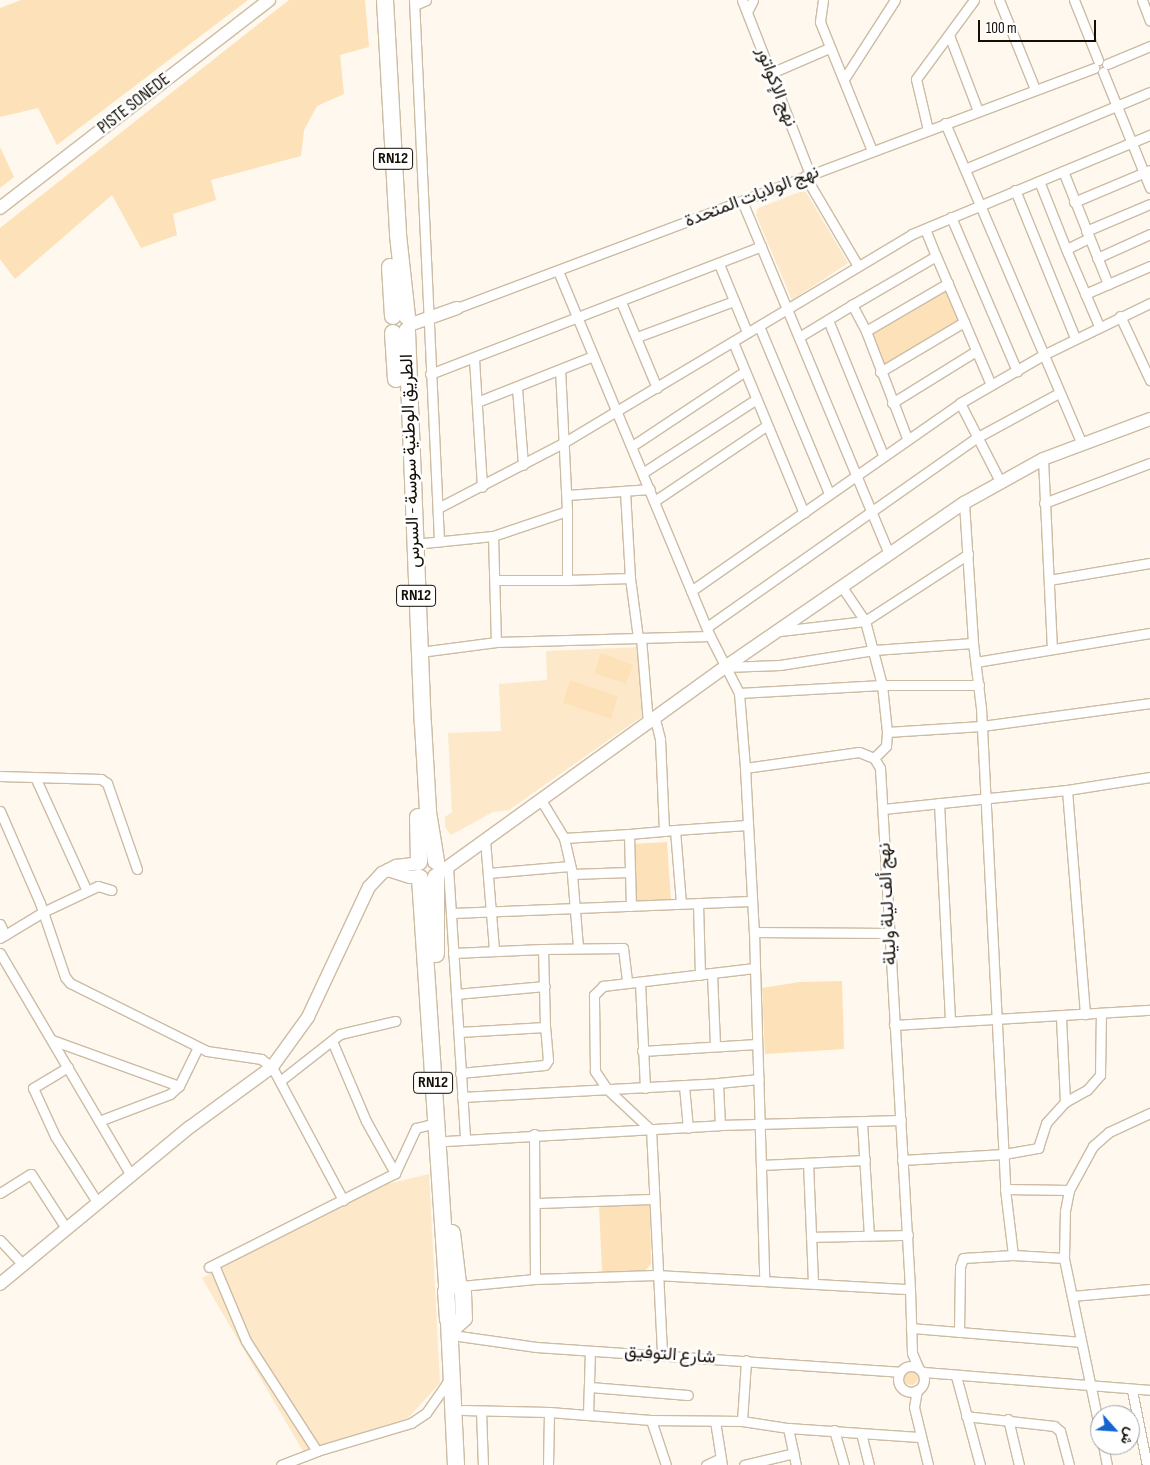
<!DOCTYPE html>
<html>
<head>
<meta charset="utf-8">
<style>
	body { margin:0 }
	#map { position:relative; width:1150px; height:1465px; overflow:hidden; background:#fef8ee; font-family:"Sofia Sans Condensed",Vazirmatn,sans-serif }
	div>[style] { position:absolute }
	[style*='--x'] { left:calc(var(--x)*1px); top:calc(var(--y)*1px); width:calc(var(--w)*1px); rotate:calc(var(--a)*1deg) }
	.built>* { inset:0; background:#fde8c9 }
	.green>* { inset:0; background:#fde1b8 }
	.round { border-radius:50% }
	.roads { filter:drop-shadow(1px 0 #ccbca4) drop-shadow(-1px 0 #ccbca4) drop-shadow(0 1px #ccbca4) drop-shadow(0 -1px #ccbca4) }
	.street>* { height:9px; margin:-4.5px; padding:0 4.5px; transform-origin:4.5px; border-radius:4.5px; background:#fff }
	.street>.ring { margin:-4.5px; padding:0; box-sizing:content-box; background:none; border:9px solid #fff; border-radius:50% }
	.secondary>* { height:12px; margin:-6px; padding:0 6px; transform-origin:6px; border-radius:6px; background:#fff }
	.highway>* { height:16px; margin:-8px; padding:0 8px; transform-origin:8px; border-radius:8px; background:#fff }
	span { translate:-50% -50%; white-space:nowrap; text-align:center; line-height:1.15; -webkit-text-stroke:5px #fff; paint-order:stroke }
	.shield-label span { padding:1px 4px; background:#fff; border:1px solid; border-radius:4px; -webkit-text-stroke-width:0 }
	.shield-label { font-size:16px; color:#140e06; font-weight:700 }
	.street-label { font-size:18px; color:#140e06 }
	.north { position:absolute; left:1090px; top:1405px; width:50px; height:50px; box-sizing:border-box; background:#fff; border:1px solid #a19f9b; border-radius:50%; rotate:116deg; font-size:14px; font-weight:700; line-height:20px; text-align:center; color:#140e06 }
	.north::after { content:''; display:block; margin:auto; width:18px; height:22px; background:#1365cf; clip-path:polygon(50% 0,100% 100%,50% 72%,0 100%) }
	.scale { position:absolute; left:978px; top:20px; width:118px; height:22px; box-sizing:border-box; border:2px solid #140e06; border-top:0; padding-left:6px; font-size:15px; line-height:18px; white-space:nowrap; color:#140e06; -webkit-text-stroke:4px #fff; paint-order:stroke }
</style>
</head>
<body>
<div id="map">
	<div class="built">
		<div style="clip-path:polygon(802px 191px,806px 192px,848px 263px,792px 300px,756px 215px,758px 208px)"></div>
		<div style="clip-path:polygon(640px 647px,644px 715px,509px 810px,493px 812px,451px 835px,445px 827px,445px 817px,452px 812px,448px 733px,501px 731px,499px 684px,547px 680px,546px 651px)"></div>
		<div style="clip-path:polygon(429px 1174px,440px 1383px,408px 1418px,304px 1453px,202px 1278px,374px 1187px)"></div>
	</div>
	<div class="green">
		<div style="clip-path:polygon(21px 0,248px 0,57px 145px,38px 108px,0 117px,0 8px)"></div>
		<div style="clip-path:polygon(289px 0,365px 0,369px 47px,340px 55px,344px 94px,317px 106px,304px 130px,301px 156px,211px 180px,216px 200px,173px 214px,177px 235px,141px 248px,112px 195px,15px 279px,0 259px,0 228px)"></div>
		<div style="clip-path:polygon(0 147px,14px 177px,0 188px)"></div>
		<div style="clip-path:polygon(943px 290px,948px 291px,960px 319px,887px 365px,882px 365px,871px 334px)"></div>
		<div style="clip-path:polygon(601px 653px,633px 665px,626px 684px,594px 673px)"></div>
		<div style="clip-path:polygon(570px 680px,618px 696px,611px 719px,563px 703px)"></div>
		<div style="clip-path:polygon(667px 842px,671px 900px,635px 902px,632px 844px)"></div>
		<div style="clip-path:polygon(842px 981px,844px 1049px,765px 1054px,762px 988px,800px 982px)"></div>
		<div style="clip-path:polygon(650px 1202px,651px 1264px,644px 1272px,602px 1271px,599px 1205px)"></div>
		<div class="round" style="left:904px;top:1371px;width:14px;height:14px"></div>
	</div>
	<div class="roads">
		<div class="street">
			<div style="--x:414;--y:0;--w:542;--a:87.35"></div>
			<div style="--x:742;--y:0;--w:187;--a:68.7"></div>
			<div style="--x:823;--y:0;--w:22;--a:98"></div>
			<div style="--x:820;--y:22;--w:139;--a:68"></div>
			<div style="--x:999;--y:0;--w:96;--a:68"></div>
			<div style="--x:1074;--y:0;--w:65;--a:68.2"></div>
			<div style="--x:1142;--y:0;--w:22;--a:69"></div>
			<div style="--x:415;--y:5;--w:12;--a:-24"></div>
			<div style="--x:747;--y:12;--w:13;--a:-63"></div>
			<div style="--x:949;--y:35;--w:81;--a:69.1"></div>
			<div style="--x:1107;--y:64;--w:47;--a:-22.7"></div>
			<div style="--x:1103;--y:72;--w:125;--a:67.9"></div>
			<div style="--x:771;--y:73;--w:63;--a:-23.3"></div>
			<div style="--x:844;--y:79;--w:94;--a:-57.2"></div>
			<div style="--x:945;--y:123;--w:347;--a:66.9"></div>
			<div style="--x:928;--y:130;--w:52;--a:-103.2"></div>
			<div style="--x:916;--y:79;--w:98;--a:-53.7"></div>
			<div style="--x:965;--y:169;--w:200;--a:-22.6"></div>
			<div style="--x:1063;--y:171;--w:122;--a:68.3"></div>
			<div style="--x:805;--y:176;--w:104;--a:59.5"></div>
			<div style="--x:1039;--y:181;--w:73;--a:68.3"></div>
			<div style="--x:1015;--y:190;--w:160;--a:67.9"></div>
			<div style="--x:742;--y:201;--w:380;--a:67.4"></div>
			<div style="--x:1074;--y:202;--w:82;--a:-22.8"></div>
			<div style="--x:951;--y:217;--w:168;--a:66.8"></div>
			<div style="--x:925;--y:229;--w:29;--a:68"></div>
			<div style="--x:1086;--y:231;--w:69;--a:-22.9"></div>
			<div style="--x:1089;--y:238;--w:25;--a:154"></div>
			<div style="--x:1066;--y:249;--w:84;--a:66.8"></div>
			<div style="--x:1097;--y:258;--w:58;--a:-24.4"></div>
			<div style="--x:719;--y:264;--w:74;--a:67.6"></div>
			<div style="--x:558;--y:271;--w:395;--a:67.4"></div>
			<div style="--x:710;--y:636;--w:64;--a:63"></div>
			<div style="--x:739;--y:693;--w:75;--a:85.4"></div>
			<div style="--x:745;--y:768;--w:115;--a:-8"></div>
			<div style="--x:859;--y:752;--w:16;--a:22"></div>
			<div style="--x:874;--y:758;--w:12;--a:59"></div>
			<div style="--x:880;--y:768;--w:522;--a:86.7"></div>
			<div style="--x:1085;--y:294;--w:71;--a:-23.3"></div>
			<div style="--x:621;--y:302;--w:93;--a:67.3"></div>
			<div style="--x:457;--y:308;--w:681;--a:-20.64"></div>
			<div style="--x:1120;--y:316;--w:71;--a:64.9"></div>
			<div style="--x:828;--y:320;--w:146;--a:67.8"></div>
			<div style="--x:759;--y:326;--w:181;--a:67.3"></div>
			<div style="--x:866;--y:331;--w:95;--a:-30.3"></div>
			<div style="--x:637;--y:337;--w:103;--a:-20.4"></div>
			<div style="--x:799;--y:337;--w:62;--a:-31.1"></div>
			<div style="--x:733;--y:342;--w:185;--a:67.5"></div>
			<div style="--x:474;--y:359;--w:128;--a:86.4"></div>
			<div style="--x:880;--y:372;--w:98;--a:-30.8"></div>
			<div style="--x:430;--y:374;--w:355;--a:-21.1"></div>
			<div style="--x:517;--y:388;--w:77;--a:85.5"></div>
			<div style="--x:477;--y:402;--w:125;--a:-21.6"></div>
			<div style="--x:892;--y:403;--w:99;--a:-31.8"></div>
			<div style="--x:960;--y:403;--w:88;--a:62.9"></div>
			<div style="--x:907;--y:438;--w:115;--a:-111"></div>
			<div style="--x:866;--y:331;--w:30;--a:-118"></div>
			<div style="--x:852;--y:305;--w:97;--a:-30.3"></div>
			<div style="--x:936;--y:256;--w:140;--a:66.9"></div>
			<div style="--x:632;--y:446;--w:134;--a:-33.5"></div>
			<div style="--x:1043;--y:459;--w:189;--a:87.3"></div>
			<div style="--x:644;--y:472;--w:132;--a:-33"></div>
			<div style="--x:625;--y:491;--w:87;--a:86.7"></div>
			<div style="--x:567;--y:495;--w:83;--a:-4.1"></div>
			<div style="--x:656;--y:500;--w:133;--a:-33.9"></div>
			<div style="--x:964;--y:503;--w:140;--a:86.3"></div>
			<div style="--x:973;--y:643;--w:65;--a:83"></div>
			<div style="--x:981;--y:708;--w:482;--a:87.1"></div>
			<div style="--x:1005;--y:1189;--w:66;--a:83.1"></div>
			<div style="--x:1044;--y:503;--w:113;--a:-20.7"></div>
			<div style="--x:438;--y:508;--w:141;--a:-27.5"></div>
			<div style="--x:563;--y:443;--w:407;--a:-30.9"></div>
			<div style="--x:912;--y:234;--w:258;--a:-22.6"></div>
			<div style="--x:567;--y:511;--w:69;--a:90"></div>
			<div style="--x:567;--y:580;--w:63;--a:-1.8"></div>
			<div style="--x:630;--y:578;--w:61;--a:82.4"></div>
			<div style="--x:493;--y:536;--w:106;--a:88.4"></div>
			<div style="--x:414;--y:544;--w:79;--a:-5.8"></div>
			<div style="--x:493;--y:536;--w:78;--a:-18.7"></div>
			<div style="--x:567;--y:511;--w:141;--a:-92.8"></div>
			<div style="--x:495;--y:580;--w:72;--a:0"></div>
			<div style="--x:1049;--y:580;--w:102;--a:-9.6"></div>
			<div style="--x:842;--y:587;--w:41;--a:55.9"></div>
			<div style="--x:865;--y:621;--w:123;--a:-33"></div>
			<div style="--x:691;--y:591;--w:328;--a:-34.9"></div>
			<div style="--x:960;--y:403;--w:96;--a:-30"></div>
			<div style="--x:1043;--y:355;--w:119;--a:-25.9"></div>
			<div style="--x:707;--y:627;--w:329;--a:-35.1"></div>
			<div style="--x:976;--y:438;--w:94;--a:-28.5"></div>
			<div style="--x:780;--y:631;--w:86;--a:-6.7"></div>
			<div style="--x:865;--y:621;--w:66;--a:75.1"></div>
			<div style="--x:882;--y:685;--w:47;--a:83.9"></div>
			<div style="--x:887;--y:732;--w:14;--a:94"></div>
			<div style="--x:886;--y:746;--w:17;--a:135"></div>
			<div style="--x:641;--y:638;--w:86;--a:85.3"></div>
			<div style="--x:420;--y:652;--w:77;--a:-7.5"></div>
			<div style="--x:496;--y:642;--w:214;--a:-1.6"></div>
			<div style="--x:976;--y:662;--w:176;--a:-9.5"></div>
			<div style="--x:725;--y:667;--w:55;--a:-2.1"></div>
			<div style="--x:780;--y:665;--w:95;--a:-9.1"></div>
			<div style="--x:874;--y:650;--w:99;--a:-4"></div>
			<div style="--x:739;--y:693;--w:143;--a:-3.2"></div>
			<div style="--x:882;--y:685;--w:97;--a:0"></div>
			<div style="--x:655;--y:719;--w:21;--a:76"></div>
			<div style="--x:660;--y:739;--w:92;--a:87.5"></div>
			<div style="--x:887;--y:732;--w:95;--a:-3.6"></div>
			<div style="--x:982;--y:726;--w:170;--a:-7.8"></div>
			<div style="--x:745;--y:768;--w:164;--a:86.9"></div>
			<div style="--x:754;--y:932;--w:346;--a:88.3"></div>
			<div style="--x:0;--y:776;--w:101;--a:1.7"></div>
			<div style="--x:101;--y:779;--w:7;--a:34"></div>
			<div style="--x:107;--y:783;--w:91;--a:70.8"></div>
			<div style="--x:35;--y:777;--w:125;--a:65.5"></div>
			<div style="--x:1067;--y:790;--w:225;--a:85.4"></div>
			<div style="--x:541;--y:800;--w:44;--a:58.8"></div>
			<div style="--x:564;--y:838;--w:37;--a:77"></div>
			<div style="--x:572;--y:874;--w:73;--a:85.3"></div>
			<div style="--x:939;--y:803;--w:218;--a:87.1"></div>
			<div style="--x:883;--y:809;--w:185;--a:-5.9"></div>
			<div style="--x:1067;--y:790;--w:84;--a:-8.9"></div>
			<div style="--x:0;--y:811;--w:100;--a:66.5"></div>
			<div style="--x:40;--y:903;--w:78;--a:71.3"></div>
			<div style="--x:65;--y:977;--w:8;--a:50"></div>
			<div style="--x:70;--y:983;--w:153;--a:26.4"></div>
			<div style="--x:207;--y:1051;--w:55;--a:8.4"></div>
			<div style="--x:261;--y:1059;--w:14;--a:36"></div>
			<div style="--x:272;--y:1067;--w:151;--a:61.9"></div>
			<div style="--x:675;--y:830;--w:72;--a:-4"></div>
			<div style="--x:564;--y:838;--w:65;--a:-3.5"></div>
			<div style="--x:485;--y:840;--w:110;--a:85.3"></div>
			<div style="--x:448;--y:867;--w:273;--a:86.4"></div>
			<div style="--x:488;--y:873;--w:82;--a:-4.9"></div>
			<div style="--x:572;--y:874;--w:57;--a:-2"></div>
			<div style="--x:698;--y:903;--w:72;--a:88.4"></div>
			<div style="--x:631;--y:906;--w:72;--a:-91.6"></div>
			<div style="--x:629;--y:834;--w:46;--a:-5"></div>
			<div style="--x:675;--y:830;--w:73;--a:85.3"></div>
			<div style="--x:451;--y:913;--w:301;--a:-2.3"></div>
			<div style="--x:0;--y:924;--w:12;--a:66"></div>
			<div style="--x:754;--y:932;--w:135;--a:0.4"></div>
			<div style="--x:0;--y:938;--w:50;--a:-31.2"></div>
			<div style="--x:43;--y:912;--w:61;--a:-25.3"></div>
			<div style="--x:98;--y:886;--w:14;--a:17"></div>
			<div style="--x:543;--y:949;--w:80;--a:-0.7"></div>
			<div style="--x:623;--y:948;--w:35;--a:83"></div>
			<div style="--x:0;--y:953;--w:258;--a:59.5"></div>
			<div style="--x:453;--y:953;--w:90;--a:-2.5"></div>
			<div style="--x:543;--y:949;--w:78;--a:88.5"></div>
			<div style="--x:545;--y:1027;--w:86;--a:176.7"></div>
			<div style="--x:712;--y:973;--w:73;--a:87.6"></div>
			<div style="--x:640;--y:982;--w:106;--a:87.3"></div>
			<div style="--x:456;--y:994;--w:89;--a:-5.1"></div>
			<div style="--x:894;--y:1025;--w:256;--a:-3.4"></div>
			<div style="--x:52;--y:1040;--w:135;--a:19.9"></div>
			<div style="--x:332;--y:1041;--w:87;--a:67"></div>
			<div style="--x:366;--y:1121;--w:60;--a:60.9"></div>
			<div style="--x:642;--y:1051;--w:115;--a:-3.5"></div>
			<div style="--x:68;--y:1067;--w:41;--a:149"></div>
			<div style="--x:33;--y:1088;--w:53;--a:65.4"></div>
			<div style="--x:55;--y:1136;--w:78;--a:57.5"></div>
			<div style="--x:460;--y:1073;--w:85;--a:-5.4"></div>
			<div style="--x:545;--y:1065;--w:6;--a:-59"></div>
			<div style="--x:548;--y:1060;--w:33;--a:-95"></div>
			<div style="--x:280;--y:1081;--w:76;--a:-38.1"></div>
			<div style="--x:340;--y:1034;--w:57;--a:-13.3"></div>
			<div style="--x:718;--y:1083;--w:41;--a:-5.6"></div>
			<div style="--x:684;--y:1086;--w:42;--a:84.6"></div>
			<div style="--x:462;--y:1097;--w:256;--a:-3.1"></div>
			<div style="--x:718;--y:1083;--w:42;--a:87.3"></div>
			<div style="--x:1065;--y:1102;--w:25;--a:-29"></div>
			<div style="--x:1087;--y:1090;--w:20;--a:-49"></div>
			<div style="--x:1100;--y:1075;--w:62;--a:-89.1"></div>
			<div style="--x:99;--y:1121;--w:76;--a:-20.8"></div>
			<div style="--x:170;--y:1094;--w:12;--a:-42"></div>
			<div style="--x:179;--y:1086;--w:43;--a:-64"></div>
			<div style="--x:862;--y:1122;--w:113;--a:86.5"></div>
			<div style="--x:534;--y:1134;--w:145;--a:89.6"></div>
			<div style="--x:446;--y:1141;--w:274;--a:-3.3"></div>
			<div style="--x:720;--y:1125;--w:181;--a:-1.6"></div>
			<div style="--x:902;--y:1160;--w:102;--a:-3.4"></div>
			<div style="--x:1004;--y:1154;--w:35;--a:-10"></div>
			<div style="--x:1038;--y:1148;--w:26;--a:-72"></div>
			<div style="--x:1046;--y:1123;--w:28;--a:-48"></div>
			<div style="--x:1065;--y:1102;--w:86;--a:-92.7"></div>
			<div style="--x:808;--y:1163;--w:119;--a:87.6"></div>
			<div style="--x:761;--y:1165;--w:104;--a:-2.8"></div>
			<div style="--x:1005;--y:1189;--w:64;--a:0.9"></div>
			<div style="--x:0;--y:1193;--w:36;--a:-32"></div>
			<div style="--x:31;--y:1174;--w:64;--a:57.1"></div>
			<div style="--x:536;--y:1203;--w:117;--a:-2"></div>
			<div style="--x:811;--y:1237;--w:97;--a:-1.2"></div>
			<div style="--x:0;--y:1240;--w:33;--a:47"></div>
			<div style="--x:214;--y:1265;--w:82;--a:67.2"></div>
			<div style="--x:246;--y:1341;--w:131;--a:57.2"></div>
			<div style="--x:209;--y:1267;--w:208;--a:-26.8"></div>
			<div style="--x:395;--y:1173;--w:50;--a:-65"></div>
			<div style="--x:416;--y:1128;--w:21;--a:-14"></div>
			<div style="--x:461;--y:1286;--w:74;--a:-5.4"></div>
			<div style="--x:535;--y:1279;--w:121;--a:-1.9"></div>
			<div style="--x:656;--y:1275;--w:254;--a:3.2"></div>
			<div style="--x:910;--y:1289;--w:64;--a:88.2"></div>
			<div style="--x:912;--y:1353;--w:15;--a:67"></div>
			<div style="--x:1072;--y:1296;--w:78;--a:-5.1"></div>
			<div style="--x:911;--y:1328;--w:170;--a:4.7"></div>
			<div style="--x:959;--y:1332;--w:65;--a:-89.1"></div>
			<div style="--x:960;--y:1267;--w:9;--a:-72"></div>
			<div style="--x:963;--y:1258;--w:50;--a:-3.4"></div>
			<div style="--x:1013;--y:1255;--w:51;--a:3.4"></div>
			<div style="--x:459;--y:1336;--w:78;--a:8.1"></div>
			<div style="--x:536;--y:1347;--w:364;--a:3.9"></div>
			<div style="--x:662;--y:1353;--w:223;--a:-92.8"></div>
			<div style="--x:651;--y:1130;--w:60;--a:-137"></div>
			<div style="--x:607;--y:1089;--w:22;--a:-124"></div>
			<div style="--x:595;--y:1071;--w:76;--a:-90.8"></div>
			<div style="--x:594;--y:995;--w:13;--a:-45"></div>
			<div style="--x:603;--y:986;--w:152;--a:-6.8"></div>
			<div class="ring" style="left:898px;top:1366px;width:17px;height:17px"></div>
			<div style="--x:923;--y:1372;--w:228;--a:4.5"></div>
			<div style="--x:956;--y:1376;--w:92;--a:74.9"></div>
			<div style="--x:590;--y:1387;--w:98;--a:4.7"></div>
			<div style="--x:917;--y:1390;--w:17;--a:100"></div>
			<div style="--x:914;--y:1407;--w:60;--a:76.4"></div>
			<div style="--x:1132;--y:1390;--w:76;--a:78.7"></div>
			<div style="--x:463;--y:1410;--w:86;--a:1.3"></div>
			<div style="--x:549;--y:1412;--w:102;--a:4.5"></div>
			<div style="--x:651;--y:1420;--w:91;--a:0.6"></div>
			<div style="--x:742;--y:1421;--w:47;--a:8.7"></div>
			<div style="--x:788;--y:1428;--w:131;--a:3.9"></div>
			<div style="--x:481;--y:1411;--w:54;--a:87.9"></div>
			<div style="--x:588;--y:1414;--w:63;--a:-88.2"></div>
			<div style="--x:966;--y:1416;--w:89;--a:6.5"></div>
			<div style="--x:1054;--y:1426;--w:8;--a:40"></div>
			<div style="--x:1060;--y:1431;--w:35;--a:75"></div>
			<div style="--x:1008;--y:1419;--w:47;--a:76.6"></div>
			<div style="--x:651;--y:1420;--w:47;--a:71.6"></div>
			<div style="--x:715;--y:1421;--w:45;--a:81"></div>
			<div style="--x:742;--y:1421;--w:61;--a:-86.2"></div>
			<div style="--x:788;--y:1428;--w:38;--a:78"></div>
			<div style="--x:834;--y:1430;--w:36;--a:74"></div>
			<div style="--x:1100;--y:1431;--w:177;--a:-101.8"></div>
			<div style="--x:1064;--y:1258;--w:47;--a:-88.8"></div>
			<div style="--x:1065;--y:1211;--w:21;--a:-79"></div>
			<div style="--x:1069;--y:1190;--w:50;--a:-61.4"></div>
			<div style="--x:1093;--y:1146;--w:21;--a:-41"></div>
			<div style="--x:1109;--y:1132;--w:45;--a:-24.9"></div>
			<div style="--x:861;--y:1433;--w:33;--a:76"></div>
			<div style="--x:1103;--y:1445;--w:20;--a:79"></div>
			<div style="--x:281;--y:1465;--w:39;--a:-21"></div>
			<div style="--x:317;--y:1451;--w:98;--a:-16.6"></div>
			<div style="--x:411;--y:1423;--w:18;--a:-34"></div>
			<div style="--x:426;--y:1413;--w:35;--a:-55"></div>
			<div style="--x:446;--y:1384;--w:6;--a:-18"></div>
			<div style="--x:548;--y:1465;--w:53;--a:-88.9"></div>
			<div style="--x:706;--y:1465;--w:14;--a:-25"></div>
			<div style="--x:744;--y:1465;--w:51;--a:-13.5"></div>
		</div>
		<div class="secondary">
			<div style="--x:0;--y:208;--w:340;--a:-37.7"></div>
			<div style="--x:409;--y:325;--w:51;--a:-19.5"></div>
			<div style="--x:388;--y:870;--w:23;--a:18"></div>
			<div style="--x:410;--y:877;--w:9;--a:-6"></div>
			<div style="--x:438;--y:874;--w:354;--a:-35.8"></div>
			<div style="--x:725;--y:667;--w:290;--a:-34.5"></div>
			<div style="--x:964;--y:503;--w:90;--a:-29.1"></div>
			<div style="--x:1043;--y:459;--w:114;--a:-20.5"></div>
			<div style="--x:0;--y:1284;--w:246;--a:-39.6"></div>
			<div style="--x:190;--y:1127;--w:102;--a:-36.2"></div>
			<div style="--x:272;--y:1067;--w:62;--a:-54.2"></div>
			<div style="--x:308;--y:1017;--w:144;--a:-64.9"></div>
			<div style="--x:369;--y:887;--w:19;--a:-47"></div>
			<div style="--x:382;--y:873;--w:16;--a:-27"></div>
			<div style="--x:396;--y:866;--w:23;--a:-7"></div>
		</div>
		<div class="highway">
			<div style="--x:385;--y:0;--w:235;--a:86.8"></div>
			<div style="--x:398;--y:235;--w:82;--a:83.7"></div>
			<div style="--x:390;--y:267;--w:49;--a:86.5"></div>
			<div style="--x:407;--y:331;--w:393;--a:87.7"></div>
			<div style="--x:423;--y:724;--w:88;--a:86.7"></div>
			<div style="--x:428;--y:812;--w:50;--a:80.7"></div>
			<div style="--x:393;--y:333;--w:46;--a:86.3"></div>
			<div style="--x:418;--y:817;--w:45;--a:88.7"></div>
			<div style="--x:420;--y:878;--w:412;--a:86.2"></div>
			<div style="--x:436;--y:954;--w:77;--a:-90"></div>
			<div style="--x:452;--y:1233;--w:50;--a:83.2"></div>
			<div style="--x:458;--y:1283;--w:11;--a:63"></div>
			<div style="--x:463;--y:1293;--w:25;--a:88"></div>
			<div style="--x:464;--y:1318;--w:12;--a:138"></div>
			<div style="--x:455;--y:1326;--w:10;--a:-135"></div>
			<div style="--x:448;--y:1319;--w:27;--a:-94"></div>
			<div style="--x:446;--y:1292;--w:7;--a:-63"></div>
			<div style="--x:449;--y:1286;--w:9;--a:-18"></div>
			<div style="--x:449;--y:1322;--w:143;--a:87.2"></div>
		</div>
	</div>
	<div class="shield-label">
		<span style="left:393px;top:159px">RN12</span>
		<span style="left:416px;top:596px">RN12</span>
		<span style="left:433px;top:1083px">RN12</span>
	</div>
	<div class="street-label">
		<span style="left:776px;top:87px;rotate:69deg">نهج الإكواتور</span>
		<span style="left:134px;top:104px;rotate:-38deg">PISTE SONEDE</span>
		<span style="left:752px;top:197px;rotate:-21deg">نهج الولايات المتحدة</span>
		<span style="left:411px;top:461px;rotate:-92deg">الطريق الوطنية سوسة - السرس</span>
		<span style="left:888px;top:904px;rotate:-93deg">نهج ألف ليلة وليلة</span>
		<span style="left:670px;top:1355px;rotate:4deg">شارع التوفيق</span>
	</div>
	<div class="north">ش</div>
	<div class="scale">100 m</div>
</div>
</body>
</html>
